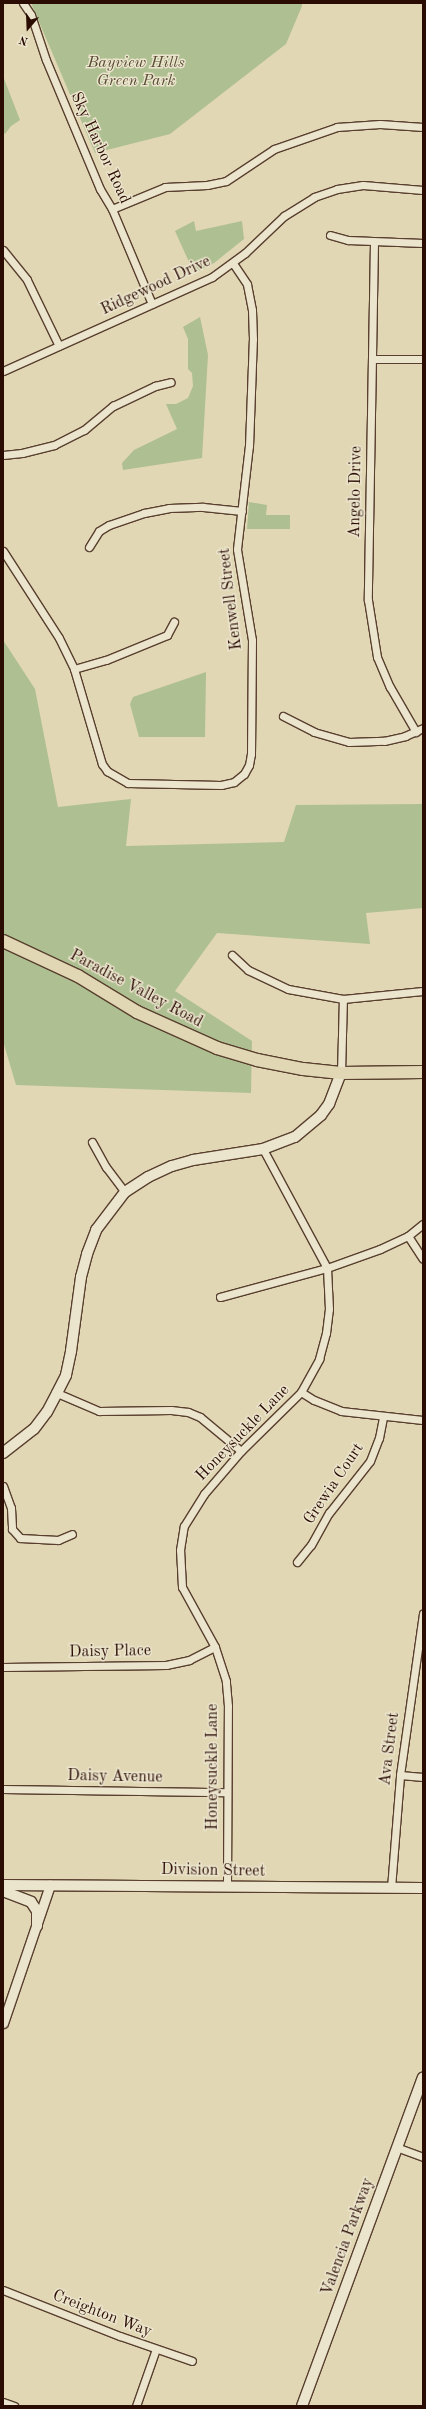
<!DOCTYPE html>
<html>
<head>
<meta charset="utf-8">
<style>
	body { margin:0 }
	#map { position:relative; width:426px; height:2409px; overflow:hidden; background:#e1d7b4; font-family:"Old Standard TT",serif }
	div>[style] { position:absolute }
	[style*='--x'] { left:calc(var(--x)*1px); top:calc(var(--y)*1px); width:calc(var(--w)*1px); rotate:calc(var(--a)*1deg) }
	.green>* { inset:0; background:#aebf91 }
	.roads { filter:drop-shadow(1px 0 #583f2e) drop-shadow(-1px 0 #583f2e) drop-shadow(0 1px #583f2e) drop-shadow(0 -1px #583f2e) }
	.minor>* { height:7px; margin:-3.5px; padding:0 3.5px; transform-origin:3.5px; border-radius:3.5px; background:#ece5ce }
	.tertiary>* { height:9px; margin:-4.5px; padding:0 4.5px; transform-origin:4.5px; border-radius:4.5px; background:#ece5ce }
	.secondary>* { height:10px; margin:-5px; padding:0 5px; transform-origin:5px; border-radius:5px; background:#ece5ce }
	.primary>* { height:12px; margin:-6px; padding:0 6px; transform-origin:6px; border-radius:6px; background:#e1d7b4 }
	span { translate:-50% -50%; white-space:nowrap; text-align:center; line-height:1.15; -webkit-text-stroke:3px #ece5ce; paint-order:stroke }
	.park-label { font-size:16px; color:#584b34; font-style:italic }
	.street-label { font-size:16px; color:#2a0c02 }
	.frame { position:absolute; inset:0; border:4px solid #2a0c02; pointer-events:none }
	.north { position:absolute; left:8px; top:8px; width:40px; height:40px; -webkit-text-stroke:3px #ece5ce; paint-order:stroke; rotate:199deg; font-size:11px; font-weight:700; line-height:16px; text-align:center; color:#2a0c02 }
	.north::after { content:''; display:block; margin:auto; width:14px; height:18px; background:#2a0c02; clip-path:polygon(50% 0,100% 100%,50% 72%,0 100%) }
</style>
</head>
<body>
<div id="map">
	<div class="green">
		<div style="clip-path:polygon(31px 3px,302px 3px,302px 6px,286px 44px,170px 134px,95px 153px)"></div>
		<div style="clip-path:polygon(3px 76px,20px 120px,11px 126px,5px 134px,3px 132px)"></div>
		<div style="clip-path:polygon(194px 221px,196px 231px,242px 221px,244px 239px,214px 263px,194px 273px,175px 231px)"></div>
		<div style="clip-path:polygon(200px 317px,208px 355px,202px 458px,123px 470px,122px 463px,134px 450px,177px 429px,166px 404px,176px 404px,188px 398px,193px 386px,192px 373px,188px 369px,188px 339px,183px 327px)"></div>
		<div style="clip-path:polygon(249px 502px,267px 505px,266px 515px,290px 515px,290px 529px,247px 529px)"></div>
		<div style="clip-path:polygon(3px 640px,35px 689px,58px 807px,131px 799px,126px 846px,284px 842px,296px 805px,423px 804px,423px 908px,366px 913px,370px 944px,217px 933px,175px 991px,252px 1041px,251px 1093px,16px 1085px,3px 1041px)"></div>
		<div style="clip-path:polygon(206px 672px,205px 737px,139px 737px,130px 704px,133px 697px)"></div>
	</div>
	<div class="roads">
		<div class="minor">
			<div style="--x:23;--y:3;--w:14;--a:56"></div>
			<div style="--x:31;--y:15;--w:47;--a:71.6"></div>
			<div style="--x:46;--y:60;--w:140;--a:67.3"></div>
			<div style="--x:100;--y:189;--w:23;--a:59"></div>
			<div style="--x:112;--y:209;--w:103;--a:67.2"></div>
			<div style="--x:112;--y:209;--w:57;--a:-22.5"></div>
			<div style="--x:165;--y:187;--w:42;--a:-2.7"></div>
			<div style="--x:207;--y:185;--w:19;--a:-12"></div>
			<div style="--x:226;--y:181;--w:58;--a:-33.7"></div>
			<div style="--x:274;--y:149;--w:67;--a:-19.2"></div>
			<div style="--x:337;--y:127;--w:43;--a:-4"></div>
			<div style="--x:380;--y:124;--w:43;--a:4"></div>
			<div style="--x:330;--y:235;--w:19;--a:16"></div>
			<div style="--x:348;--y:240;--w:75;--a:2.3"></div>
			<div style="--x:374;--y:242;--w:358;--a:91"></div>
			<div style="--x:368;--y:600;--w:58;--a:81"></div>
			<div style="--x:377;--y:657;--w:33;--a:67"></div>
			<div style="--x:390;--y:687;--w:52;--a:60"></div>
			<div style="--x:3;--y:250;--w:38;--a:51"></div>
			<div style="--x:27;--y:280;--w:73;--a:64.1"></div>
			<div style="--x:372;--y:359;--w:51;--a:0"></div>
			<div style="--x:3;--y:371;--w:229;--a:-24.2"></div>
			<div style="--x:212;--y:277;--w:41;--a:-36"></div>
			<div style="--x:245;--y:253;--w:54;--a:-43.5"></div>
			<div style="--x:284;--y:216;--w:36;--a:-32"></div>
			<div style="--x:314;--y:197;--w:24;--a:-19"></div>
			<div style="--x:337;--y:189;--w:26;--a:-9"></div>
			<div style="--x:363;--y:185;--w:60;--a:4.8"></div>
			<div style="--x:3;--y:455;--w:19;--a:-6"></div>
			<div style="--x:22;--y:453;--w:33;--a:-14"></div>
			<div style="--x:54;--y:445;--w:34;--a:-27"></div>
			<div style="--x:84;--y:430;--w:38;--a:-40"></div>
			<div style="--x:113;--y:406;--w:47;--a:-25.5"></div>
			<div style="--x:155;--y:386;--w:16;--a:-14"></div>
			<div style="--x:89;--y:547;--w:19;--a:-58"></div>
			<div style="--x:99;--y:531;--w:12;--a:-31"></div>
			<div style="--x:109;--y:525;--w:37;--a:-19"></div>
			<div style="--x:144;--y:513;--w:25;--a:-11"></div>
			<div style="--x:169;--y:508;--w:34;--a:-2"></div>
			<div style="--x:203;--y:507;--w:39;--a:6"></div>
			<div style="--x:3;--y:551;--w:103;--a:57.2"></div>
			<div style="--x:59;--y:638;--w:34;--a:64"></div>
			<div style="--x:74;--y:669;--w:99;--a:73.6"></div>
			<div style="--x:102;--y:764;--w:9;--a:54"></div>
			<div style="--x:107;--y:771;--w:24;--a:30"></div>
			<div style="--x:128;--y:783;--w:93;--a:1.2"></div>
			<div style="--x:221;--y:785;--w:13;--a:-13"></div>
			<div style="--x:234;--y:782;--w:13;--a:-39"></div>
			<div style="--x:244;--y:774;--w:10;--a:-61"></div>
			<div style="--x:249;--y:765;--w:11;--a:-80"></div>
			<div style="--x:251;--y:754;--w:114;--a:-89.5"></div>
			<div style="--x:252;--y:640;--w:92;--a:-99.4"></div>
			<div style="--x:237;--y:549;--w:104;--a:-83.4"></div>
			<div style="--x:249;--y:446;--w:107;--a:-87.9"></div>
			<div style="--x:253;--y:339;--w:29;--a:-92"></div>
			<div style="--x:252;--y:310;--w:26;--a:-101"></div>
			<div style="--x:247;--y:284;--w:25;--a:-124"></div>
			<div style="--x:74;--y:669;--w:33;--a:-16"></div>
			<div style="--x:106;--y:660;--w:66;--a:-22.3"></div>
			<div style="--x:167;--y:635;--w:15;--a:-62"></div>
			<div style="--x:283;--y:716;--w:35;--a:27"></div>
			<div style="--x:314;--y:732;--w:36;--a:16"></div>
			<div style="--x:349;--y:742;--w:35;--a:-2"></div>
			<div style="--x:384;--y:741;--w:22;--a:-13"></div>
			<div style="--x:405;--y:736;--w:20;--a:-24"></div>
			<div style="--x:232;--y:955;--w:22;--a:43"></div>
			<div style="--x:248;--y:970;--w:44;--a:25.4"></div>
			<div style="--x:288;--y:989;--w:56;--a:10.3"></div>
			<div style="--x:343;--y:999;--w:80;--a:-5.7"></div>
			<div style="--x:341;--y:1073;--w:74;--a:-88.5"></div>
			<div style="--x:92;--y:1142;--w:29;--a:61"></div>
			<div style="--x:106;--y:1167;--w:31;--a:53"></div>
			<div style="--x:408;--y:1236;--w:27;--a:57"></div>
			<div style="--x:220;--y:1297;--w:111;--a:-15.2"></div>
			<div style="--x:327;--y:1268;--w:56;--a:-19.7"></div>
			<div style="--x:380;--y:1249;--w:31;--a:-25"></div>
			<div style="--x:408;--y:1236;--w:19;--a:-39"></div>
			<div style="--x:301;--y:1392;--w:15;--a:32"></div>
			<div style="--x:314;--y:1400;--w:29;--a:22"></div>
			<div style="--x:341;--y:1411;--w:82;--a:6.3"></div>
			<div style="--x:57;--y:1393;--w:46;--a:23.2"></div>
			<div style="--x:99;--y:1411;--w:72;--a:-0.8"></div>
			<div style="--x:171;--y:1410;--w:17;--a:7"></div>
			<div style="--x:188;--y:1412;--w:13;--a:23"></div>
			<div style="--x:200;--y:1417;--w:53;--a:39.7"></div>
			<div style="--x:3;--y:1486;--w:23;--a:70"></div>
			<div style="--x:11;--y:1508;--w:21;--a:87"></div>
			<div style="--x:12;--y:1529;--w:12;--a:48"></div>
			<div style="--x:20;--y:1538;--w:38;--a:3"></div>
			<div style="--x:58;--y:1540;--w:15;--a:-23"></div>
			<div style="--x:297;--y:1562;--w:22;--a:-51"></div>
			<div style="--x:311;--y:1545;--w:37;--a:-61"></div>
			<div style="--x:329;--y:1513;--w:66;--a:-51.7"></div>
			<div style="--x:370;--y:1461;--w:25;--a:-69"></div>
			<div style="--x:379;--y:1438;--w:21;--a:-79"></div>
			<div style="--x:3;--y:1667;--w:163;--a:-0.7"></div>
			<div style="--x:166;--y:1665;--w:24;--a:-12"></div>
			<div style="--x:189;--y:1660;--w:29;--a:-27"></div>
			<div style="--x:400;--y:1775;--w:23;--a:5"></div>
			<div style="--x:3;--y:1789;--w:224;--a:0.8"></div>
			<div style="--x:227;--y:1886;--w:180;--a:-89.7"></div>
			<div style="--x:228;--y:1706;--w:25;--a:-95"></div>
			<div style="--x:226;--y:1681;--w:36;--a:-108"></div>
			<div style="--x:215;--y:1647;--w:68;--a:-118.8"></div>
			<div style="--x:182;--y:1587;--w:37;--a:-93"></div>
			<div style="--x:180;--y:1550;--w:24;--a:-81"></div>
			<div style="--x:184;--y:1526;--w:38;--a:-58"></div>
			<div style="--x:204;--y:1494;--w:57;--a:-49.3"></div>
			<div style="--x:241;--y:1451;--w:84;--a:-44.5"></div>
			<div style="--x:301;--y:1392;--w:38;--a:-61"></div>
			<div style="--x:319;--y:1359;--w:27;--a:-75"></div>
			<div style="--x:326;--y:1333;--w:24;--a:-83"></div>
			<div style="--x:329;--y:1309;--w:41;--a:-92.8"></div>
			<div style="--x:327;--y:1268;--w:135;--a:-118.3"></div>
			<div style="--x:391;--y:1888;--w:113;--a:-85.4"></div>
			<div style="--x:400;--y:1775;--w:163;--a:-81.9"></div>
			<div style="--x:396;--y:2147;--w:29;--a:20"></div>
			<div style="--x:3;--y:2290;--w:126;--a:21.5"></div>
			<div style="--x:120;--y:2336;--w:76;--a:19.1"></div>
			<div style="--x:3;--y:2402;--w:12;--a:20"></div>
			<div style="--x:136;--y:2406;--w:60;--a:-70.7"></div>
		</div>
		<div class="tertiary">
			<div style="--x:3;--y:2023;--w:146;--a:-71.2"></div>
		</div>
		<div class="secondary">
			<div style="--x:3;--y:1453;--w:39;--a:-38"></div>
			<div style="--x:34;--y:1429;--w:21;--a:-53"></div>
			<div style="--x:47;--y:1412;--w:21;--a:-62"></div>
			<div style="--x:57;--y:1393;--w:20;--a:-63"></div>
			<div style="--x:66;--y:1375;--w:25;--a:-78"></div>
			<div style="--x:71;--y:1351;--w:75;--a:-82.3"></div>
			<div style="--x:81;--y:1277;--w:24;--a:-75"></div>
			<div style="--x:87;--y:1254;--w:26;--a:-69"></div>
			<div style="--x:96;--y:1230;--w:48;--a:-52.7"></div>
			<div style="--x:125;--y:1192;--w:27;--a:-33"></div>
			<div style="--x:148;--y:1177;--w:26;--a:-25"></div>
			<div style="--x:172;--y:1166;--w:22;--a:-16"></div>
			<div style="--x:193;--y:1160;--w:71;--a:-8.9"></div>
			<div style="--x:263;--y:1149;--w:34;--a:-21"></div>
			<div style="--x:295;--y:1137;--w:34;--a:-40"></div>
			<div style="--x:321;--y:1115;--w:14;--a:-54"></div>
			<div style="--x:329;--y:1104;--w:33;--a:-69"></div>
			<div style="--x:3;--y:1885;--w:420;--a:0.4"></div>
			<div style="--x:3;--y:1891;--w:30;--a:21"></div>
			<div style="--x:31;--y:1902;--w:11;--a:56"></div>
			<div style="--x:37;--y:1911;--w:15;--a:90"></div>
			<div style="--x:302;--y:2406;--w:350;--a:-69.8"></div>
		</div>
		<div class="primary">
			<div style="--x:3;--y:941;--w:83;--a:25"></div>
			<div style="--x:78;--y:976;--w:69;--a:31.4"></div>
			<div style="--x:137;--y:1012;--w:88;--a:24.2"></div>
			<div style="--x:217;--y:1048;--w:42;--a:16.7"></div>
			<div style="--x:257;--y:1060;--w:47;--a:11.1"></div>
			<div style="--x:303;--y:1069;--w:38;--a:6"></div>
			<div style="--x:341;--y:1073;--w:82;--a:-0.7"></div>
		</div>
	</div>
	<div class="park-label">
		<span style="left:136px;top:72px">Bayview Hills<br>Green Park</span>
	</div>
	<div class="street-label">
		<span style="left:100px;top:148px;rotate:65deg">Sky Harbor Road</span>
		<span style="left:156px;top:286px;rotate:-25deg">Ridgewood Drive</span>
		<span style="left:356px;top:492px;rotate:-89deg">Angelo Drive</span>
		<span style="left:231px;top:599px;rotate:-97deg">Kenwell Street</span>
		<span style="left:136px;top:989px;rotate:28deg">Paradise Valley Road</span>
		<span style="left:243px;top:1433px;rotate:-46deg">Honeysuckle Lane</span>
		<span style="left:334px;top:1484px;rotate:-56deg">Grewia Court</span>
		<span style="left:110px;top:1652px;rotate:-1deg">Daisy Place</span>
		<span style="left:390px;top:1749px;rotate:-83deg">Ava Street</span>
		<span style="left:213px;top:1767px;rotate:-90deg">Honeysuckle Lane</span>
		<span style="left:115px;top:1777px;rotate:1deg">Daisy Avenue</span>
		<span style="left:213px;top:1871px;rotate:1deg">Division Street</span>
		<span style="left:348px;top:2237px;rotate:-70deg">Valencia Parkway</span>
		<span style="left:102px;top:2314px;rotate:21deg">Creighton Way</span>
	</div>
	<div class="frame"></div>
	<div class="north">N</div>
</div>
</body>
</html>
